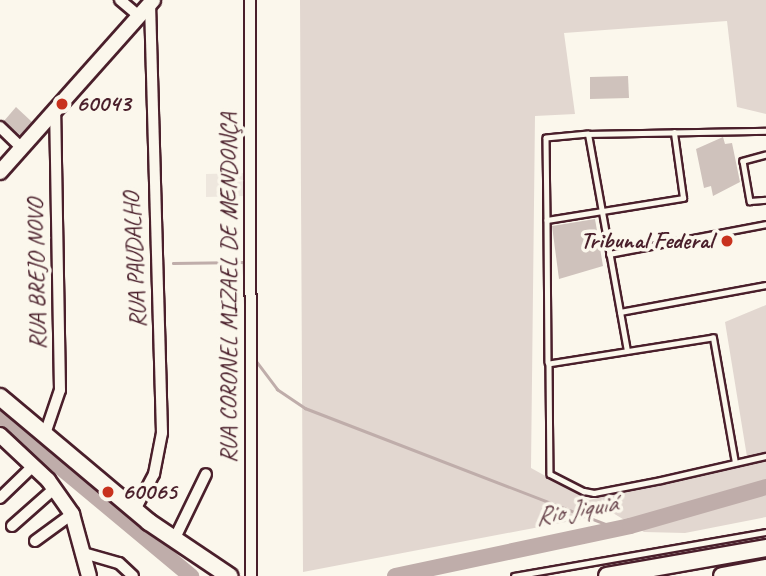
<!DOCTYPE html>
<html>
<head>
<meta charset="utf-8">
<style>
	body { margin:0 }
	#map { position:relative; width:766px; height:576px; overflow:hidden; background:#fbf7ec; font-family:Caveat,sans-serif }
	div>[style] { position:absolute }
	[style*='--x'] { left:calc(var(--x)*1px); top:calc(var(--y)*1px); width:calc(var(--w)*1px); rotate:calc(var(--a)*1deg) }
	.built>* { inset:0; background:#eee7de }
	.green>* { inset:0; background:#e2d7d0 }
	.stream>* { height:2.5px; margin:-1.25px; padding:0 1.25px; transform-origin:1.25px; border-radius:1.25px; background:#bfadaa }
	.river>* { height:16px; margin:-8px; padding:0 8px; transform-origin:8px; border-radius:8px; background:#bfadaa }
	.building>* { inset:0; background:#cfc2bc }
	.roads { filter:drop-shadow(2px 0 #4a1f2b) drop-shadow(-2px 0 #4a1f2b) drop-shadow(0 2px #4a1f2b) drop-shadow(0 -2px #4a1f2b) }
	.lane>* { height:4.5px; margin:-2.25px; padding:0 2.25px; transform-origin:2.25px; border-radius:2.25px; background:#fbf7ec }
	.street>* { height:10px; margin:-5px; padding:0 5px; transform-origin:5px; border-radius:5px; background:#fbf7ec }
	.secondary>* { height:14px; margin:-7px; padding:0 7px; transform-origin:7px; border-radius:7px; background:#fbf7ec }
	.primary>* { height:16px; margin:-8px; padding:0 8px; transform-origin:8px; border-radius:8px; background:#fbf7ec }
	.dots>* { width:19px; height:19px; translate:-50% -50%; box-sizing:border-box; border:4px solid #fbf7ec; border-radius:50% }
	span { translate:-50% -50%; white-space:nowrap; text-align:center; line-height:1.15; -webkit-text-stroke:7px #fbf7ec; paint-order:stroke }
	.poi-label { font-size:24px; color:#4a1f2b; font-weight:700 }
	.left { translate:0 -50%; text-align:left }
	.right { translate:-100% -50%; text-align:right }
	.street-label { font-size:24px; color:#4a1f2b }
	.water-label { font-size:26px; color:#6d4a51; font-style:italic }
</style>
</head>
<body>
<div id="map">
	<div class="built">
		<div style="clip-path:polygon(245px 173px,245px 196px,206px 197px,206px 174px)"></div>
	</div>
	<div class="green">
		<div style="clip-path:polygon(300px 0,766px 0,766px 114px,737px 107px,727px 21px,564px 33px,575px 114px,535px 116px,531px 468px,589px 500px,748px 463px,725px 322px,766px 305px,766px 517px,685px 533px,644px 532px,613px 513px,303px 572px)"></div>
	</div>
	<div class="stream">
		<div style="--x:173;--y:263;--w:71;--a:-0.8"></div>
		<div style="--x:244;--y:262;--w:85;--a:88"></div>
		<div style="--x:254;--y:358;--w:39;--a:53"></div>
		<div style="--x:277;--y:389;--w:34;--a:34"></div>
		<div style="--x:305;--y:408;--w:323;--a:21.1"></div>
		<div style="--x:606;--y:524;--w:24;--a:5"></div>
	</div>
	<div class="river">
		<div style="--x:0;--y:417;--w:249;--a:39.8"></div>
		<div style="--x:395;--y:576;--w:240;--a:-12"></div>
		<div style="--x:630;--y:526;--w:141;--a:-16"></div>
	</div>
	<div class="building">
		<div style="clip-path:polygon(628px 76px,629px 98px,590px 99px,590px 77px)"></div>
		<div style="clip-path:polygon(16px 107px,32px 122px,20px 135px,4px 121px)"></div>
		<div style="clip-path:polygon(723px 137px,725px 144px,732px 143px,740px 182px,713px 196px,711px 186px,704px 188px,696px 149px)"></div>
		<div style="clip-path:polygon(595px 219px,603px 266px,559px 279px,552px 226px)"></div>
	</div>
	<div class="roads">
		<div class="lane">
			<div style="--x:588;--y:134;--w:42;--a:174.6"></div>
			<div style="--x:546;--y:138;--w:82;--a:89.3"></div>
			<div style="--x:547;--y:220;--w:138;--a:-9.2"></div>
			<div style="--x:683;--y:198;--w:66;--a:-97.9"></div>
			<div style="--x:766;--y:155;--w:24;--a:165"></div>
			<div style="--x:743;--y:161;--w:41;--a:80.1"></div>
			<div style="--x:750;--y:201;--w:16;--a:-4"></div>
			<div style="--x:547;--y:220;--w:142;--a:89.6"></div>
			<div style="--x:609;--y:254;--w:160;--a:-10.8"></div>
			<div style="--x:620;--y:312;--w:148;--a:-10.5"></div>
			<div style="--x:627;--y:351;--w:220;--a:-100.2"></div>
			<div style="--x:588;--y:134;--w:178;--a:-1"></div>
			<div style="--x:735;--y:463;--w:127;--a:-100"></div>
			<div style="--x:713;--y:338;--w:166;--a:171"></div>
			<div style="--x:549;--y:364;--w:110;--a:89.5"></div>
			<div style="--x:550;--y:474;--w:38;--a:27"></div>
			<div style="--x:584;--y:491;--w:10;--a:11"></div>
			<div style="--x:594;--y:493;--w:68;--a:-11"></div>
			<div style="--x:661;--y:480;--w:108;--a:-12.9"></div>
			<div style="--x:514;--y:576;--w:256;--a:-9.9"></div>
		</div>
		<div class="street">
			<div style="--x:120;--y:0;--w:23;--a:40"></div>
			<div style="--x:250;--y:0;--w:576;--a:89.9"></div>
			<div style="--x:0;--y:127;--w:29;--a:44"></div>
			<div style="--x:45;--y:434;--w:46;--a:-71.2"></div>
			<div style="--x:60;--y:390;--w:280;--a:-91"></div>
			<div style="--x:0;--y:498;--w:47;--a:-44.1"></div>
			<div style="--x:135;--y:510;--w:41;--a:-62.2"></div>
			<div style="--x:154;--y:474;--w:42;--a:-79"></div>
			<div style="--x:162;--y:433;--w:430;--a:-91.6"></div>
			<div style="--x:12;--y:526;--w:57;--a:-41.5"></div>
			<div style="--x:174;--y:540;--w:73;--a:-64.1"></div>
			<div style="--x:35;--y:541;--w:46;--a:-36.1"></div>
			<div style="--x:87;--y:554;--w:33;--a:16"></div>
			<div style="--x:119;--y:563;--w:19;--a:43"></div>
		</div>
		<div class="secondary">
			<div style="--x:0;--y:172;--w:230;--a:-48.3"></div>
			<div style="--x:0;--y:435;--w:66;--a:43.2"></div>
			<div style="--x:48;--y:480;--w:42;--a:54.8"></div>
			<div style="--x:72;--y:514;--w:64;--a:74.7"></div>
		</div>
		<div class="primary">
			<div style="--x:0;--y:397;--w:194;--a:40"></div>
			<div style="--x:149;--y:522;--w:97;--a:34"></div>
			<div style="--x:607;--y:576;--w:161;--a:-10"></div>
			<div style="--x:722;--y:576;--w:45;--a:-10.3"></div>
		</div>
	</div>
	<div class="dots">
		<div style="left:62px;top:104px;background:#c8321e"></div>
		<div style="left:727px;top:241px;background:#c8321e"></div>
		<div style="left:108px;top:492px;background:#c8321e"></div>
	</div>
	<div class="poi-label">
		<span class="left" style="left:76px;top:104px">60043</span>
		<span class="right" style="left:713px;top:241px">Tribunal Federal</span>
		<span class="left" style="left:122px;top:492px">60065</span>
	</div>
	<div class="street-label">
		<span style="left:135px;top:260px;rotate:-93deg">RUA PAUDALHO</span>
		<span style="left:37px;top:274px;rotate:-91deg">RUA BREJO NOVO</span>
		<span style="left:229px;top:288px;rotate:-90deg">RUA CORONEL MIZAEL DE MENDONÇA</span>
	</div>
	<div class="water-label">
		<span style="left:576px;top:510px;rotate:-10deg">Rio Jiquiá</span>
	</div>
</div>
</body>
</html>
